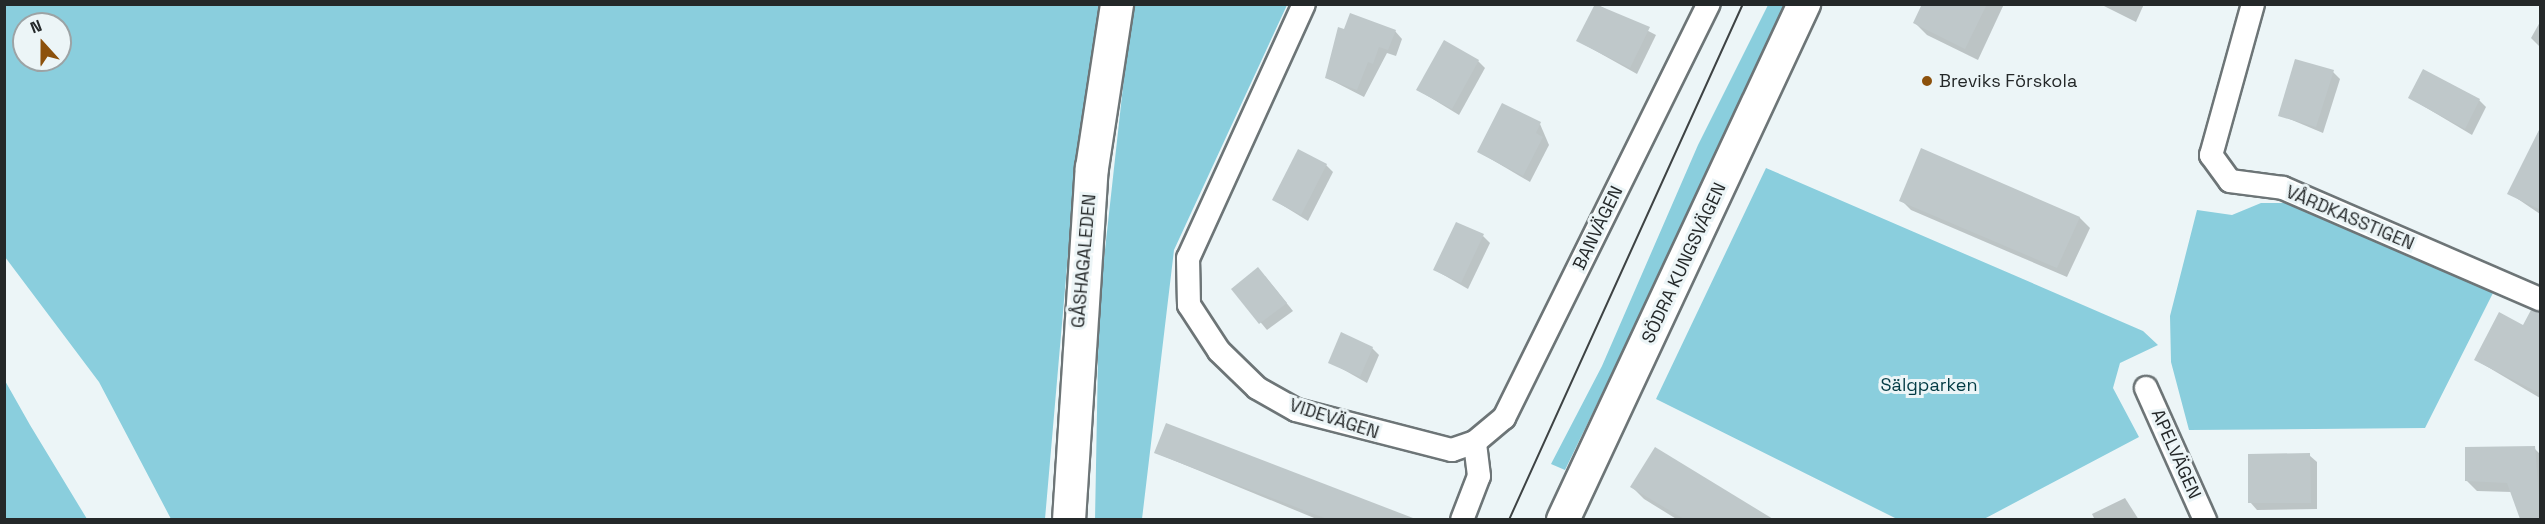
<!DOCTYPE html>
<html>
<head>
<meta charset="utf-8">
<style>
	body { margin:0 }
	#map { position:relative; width:2545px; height:524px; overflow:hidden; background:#ecf5f7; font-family:"Space Grotesk",sans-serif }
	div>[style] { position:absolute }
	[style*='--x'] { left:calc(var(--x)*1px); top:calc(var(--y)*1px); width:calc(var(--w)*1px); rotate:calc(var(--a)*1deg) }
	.green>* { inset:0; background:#8acedd }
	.shadow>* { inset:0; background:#0003 }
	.building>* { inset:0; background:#bfc8ca }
	.roads { filter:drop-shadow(2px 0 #6d7577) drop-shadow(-2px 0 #6d7577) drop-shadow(0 2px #6d7577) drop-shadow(0 -2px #6d7577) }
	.street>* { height:22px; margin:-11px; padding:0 11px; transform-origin:11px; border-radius:11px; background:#fff }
	.secondary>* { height:32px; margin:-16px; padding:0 16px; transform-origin:16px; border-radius:16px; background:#fff }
	.tram>* { height:1.5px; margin:-0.75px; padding:0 0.75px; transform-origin:0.75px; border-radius:0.75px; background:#3e4344 }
	.dots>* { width:16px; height:16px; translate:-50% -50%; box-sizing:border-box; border:3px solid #ecf5f7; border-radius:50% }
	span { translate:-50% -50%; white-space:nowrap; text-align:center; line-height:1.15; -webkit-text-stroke:6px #ecf5f7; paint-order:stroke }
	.poi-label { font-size:18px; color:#242829 }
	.left { translate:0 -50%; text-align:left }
	.street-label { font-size:18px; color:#242829 }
	.park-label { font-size:18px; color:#033b44 }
	.frame { position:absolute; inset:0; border:6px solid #242829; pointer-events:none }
	.north { position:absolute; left:12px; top:12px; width:60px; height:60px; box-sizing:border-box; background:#ecf5f7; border:2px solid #9ca3a5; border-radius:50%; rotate:339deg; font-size:16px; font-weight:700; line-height:24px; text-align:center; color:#242829 }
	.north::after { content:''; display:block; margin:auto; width:21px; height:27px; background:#8c510c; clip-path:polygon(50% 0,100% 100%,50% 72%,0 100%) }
</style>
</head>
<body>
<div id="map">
	<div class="green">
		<div style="clip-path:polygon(evenodd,4px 5px,1101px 5px,1077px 151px,1045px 519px,171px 519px,99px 382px,5px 257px,4px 5px,24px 24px,60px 24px,60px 60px,24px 60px,24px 24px)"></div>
		<div style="clip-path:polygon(1132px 5px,1287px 5px,1174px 250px,1142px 519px,1095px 520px,1099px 304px)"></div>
		<div style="clip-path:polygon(1768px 5px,1790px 5px,1565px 470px,1551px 464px,1602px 366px,1698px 145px)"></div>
		<div style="clip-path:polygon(1766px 168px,2143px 331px,2158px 345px,2120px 363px,2113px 388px,2139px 437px,1984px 519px,1897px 519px,1656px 399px)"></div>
		<div style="clip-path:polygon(2261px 203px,2291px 203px,2493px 293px,2425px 428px,2189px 430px,2171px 362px,2170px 316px,2197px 210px,2232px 215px)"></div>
		<div style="clip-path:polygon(4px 379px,30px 425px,87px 519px,5px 519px)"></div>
	</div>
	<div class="shadow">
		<div style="clip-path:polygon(1596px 4px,1656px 35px,1637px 74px,1578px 41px)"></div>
		<div style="clip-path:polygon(1924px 4px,2004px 4px,1978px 60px,1927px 35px,1915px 23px)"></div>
		<div style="clip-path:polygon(2100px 4px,2144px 4px,2136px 22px)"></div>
		<div style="clip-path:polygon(2540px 22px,2540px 47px,2531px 38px)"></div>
		<div style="clip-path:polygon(1395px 31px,1402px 39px,1396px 56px,1387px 53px,1364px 97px,1327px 78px)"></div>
		<div style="clip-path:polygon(1478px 61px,1485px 68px,1459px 115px,1418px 90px)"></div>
		<div style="clip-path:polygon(2333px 72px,2340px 79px,2323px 133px,2280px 115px)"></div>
		<div style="clip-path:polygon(2410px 98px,2479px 100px,2486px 107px,2472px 135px)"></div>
		<div style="clip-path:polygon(1540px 124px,1549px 145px,1530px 182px,1479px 152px)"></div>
		<div style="clip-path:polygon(2540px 129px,2540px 214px,2509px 193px)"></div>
		<div style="clip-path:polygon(1922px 150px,2080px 218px,2090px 228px,2067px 277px,1911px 210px,1901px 200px)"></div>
		<div style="clip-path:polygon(1326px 165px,1333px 172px,1308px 221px,1274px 200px)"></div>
		<div style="clip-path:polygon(1483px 236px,1490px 243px,1468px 289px,1435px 270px)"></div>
		<div style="clip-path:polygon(1265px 276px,1293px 311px,1267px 330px,1233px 289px)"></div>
		<div style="clip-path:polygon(2540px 322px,2540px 398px,2476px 360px,2524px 327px)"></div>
		<div style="clip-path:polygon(1372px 348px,1379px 355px,1367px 383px,1330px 362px)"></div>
		<div style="clip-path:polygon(2534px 448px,2540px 454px,2540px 520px,2523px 520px,2512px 492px,2477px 491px,2467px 481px)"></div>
		<div style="clip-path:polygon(1655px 449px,1770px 520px,1678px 520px,1644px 499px,1632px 487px)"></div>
		<div style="clip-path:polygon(1156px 453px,1407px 517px,1409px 520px,1319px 520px)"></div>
		<div style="clip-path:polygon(2309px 455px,2317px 462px,2317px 509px,2257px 510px,2250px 502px)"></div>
		<div style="clip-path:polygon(2125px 498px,2139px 520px,2095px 520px,2092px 514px)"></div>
	</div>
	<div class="building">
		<div style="clip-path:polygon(1595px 4px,1650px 27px,1630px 68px,1576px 41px)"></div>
		<div style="clip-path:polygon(1922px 4px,1987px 4px,1965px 49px,1913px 23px)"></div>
		<div style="clip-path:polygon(1350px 13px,1396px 30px,1388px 50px,1379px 47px,1373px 64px,1368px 62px,1357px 90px,1325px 78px,1338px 27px,1344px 29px)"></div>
		<div style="clip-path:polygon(1444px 40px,1479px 60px,1452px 109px,1416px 90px)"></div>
		<div style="clip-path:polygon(2295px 59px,2334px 70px,2316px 127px,2278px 116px)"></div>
		<div style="clip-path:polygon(2423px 69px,2480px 99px,2465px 129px,2408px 98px)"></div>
		<div style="clip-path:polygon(1502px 103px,1541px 122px,1536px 133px,1543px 137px,1523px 176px,1477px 152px)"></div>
		<div style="clip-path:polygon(2541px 126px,2541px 210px,2507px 194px)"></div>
		<div style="clip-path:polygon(1921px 148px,2080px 217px,2057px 268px,1899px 201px)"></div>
		<div style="clip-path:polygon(1298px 149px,1327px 164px,1301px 215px,1272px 200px)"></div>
		<div style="clip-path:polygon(1456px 222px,1484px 234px,1461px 283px,1433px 270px)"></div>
		<div style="clip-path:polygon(1258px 267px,1287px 303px,1259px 324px,1231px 289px)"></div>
		<div style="clip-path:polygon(2531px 310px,2541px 312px,2541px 394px,2474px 360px,2499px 312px,2523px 325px)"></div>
		<div style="clip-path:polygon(1341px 332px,1373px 347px,1360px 377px,1328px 363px)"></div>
		<div style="clip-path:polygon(1166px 423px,1413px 518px,1413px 519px,1327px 519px,1154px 453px)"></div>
		<div style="clip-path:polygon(2535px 446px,2541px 519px,2520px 519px,2507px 483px,2465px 481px,2465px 447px)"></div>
		<div style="clip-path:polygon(1655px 447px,1773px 519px,1684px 519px,1630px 487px)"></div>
		<div style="clip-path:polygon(2310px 453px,2311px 503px,2248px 503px,2248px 454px)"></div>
	</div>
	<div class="roads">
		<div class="street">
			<div style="--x:1304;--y:4;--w:279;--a:114.5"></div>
			<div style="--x:1188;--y:258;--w:47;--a:88.8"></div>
			<div style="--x:1189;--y:305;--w:55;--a:56.9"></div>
			<div style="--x:1219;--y:351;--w:53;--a:44.2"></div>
			<div style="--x:1257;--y:388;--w:45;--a:29.4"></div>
			<div style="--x:1296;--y:410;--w:161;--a:14.4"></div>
			<div style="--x:1452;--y:450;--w:24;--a:-19"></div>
			<div style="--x:1475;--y:442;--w:38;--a:-40"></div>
			<div style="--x:1504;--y:418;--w:462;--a:-63.7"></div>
			<div style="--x:2253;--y:4;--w:157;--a:105.5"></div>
			<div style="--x:2211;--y:155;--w:32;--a:54"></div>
			<div style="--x:2230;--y:181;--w:53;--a:7.5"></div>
			<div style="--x:2283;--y:188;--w:280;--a:23.4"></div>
			<div style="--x:2146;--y:388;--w:145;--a:65.9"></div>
			<div style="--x:1462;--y:520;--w:47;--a:-68.9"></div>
			<div style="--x:1479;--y:476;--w:34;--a:-97"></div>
		</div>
		<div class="secondary">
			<div style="--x:1069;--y:520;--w:353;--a:-86.3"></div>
			<div style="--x:1092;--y:168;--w:166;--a:-81.3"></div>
			<div style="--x:1563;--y:520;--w:570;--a:-64.96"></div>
		</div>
	</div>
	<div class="tram">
		<div style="--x:1509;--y:520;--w:567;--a:-65.61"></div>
	</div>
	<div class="dots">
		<div style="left:1927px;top:81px;background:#8c510c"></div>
	</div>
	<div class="poi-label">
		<span class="left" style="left:1939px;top:81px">Breviks Förskola</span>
	</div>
	<div class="street-label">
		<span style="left:2350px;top:218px;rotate:23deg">VÅRDKASSTIGEN</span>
		<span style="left:1598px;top:228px;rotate:-64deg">BANVÄGEN</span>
		<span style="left:1084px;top:261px;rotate:-85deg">GÅSHAGALEDEN</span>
		<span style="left:1684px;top:263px;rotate:-65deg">SÖDRA KUNGSVÄGEN</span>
		<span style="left:1334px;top:419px;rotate:18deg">VIDEVÄGEN</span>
		<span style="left:2176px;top:454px;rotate:66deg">APELVÄGEN</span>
	</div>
	<div class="park-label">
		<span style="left:1929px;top:385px">Sälgparken</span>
	</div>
	<div class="frame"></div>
	<div class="north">N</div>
</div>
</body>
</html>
